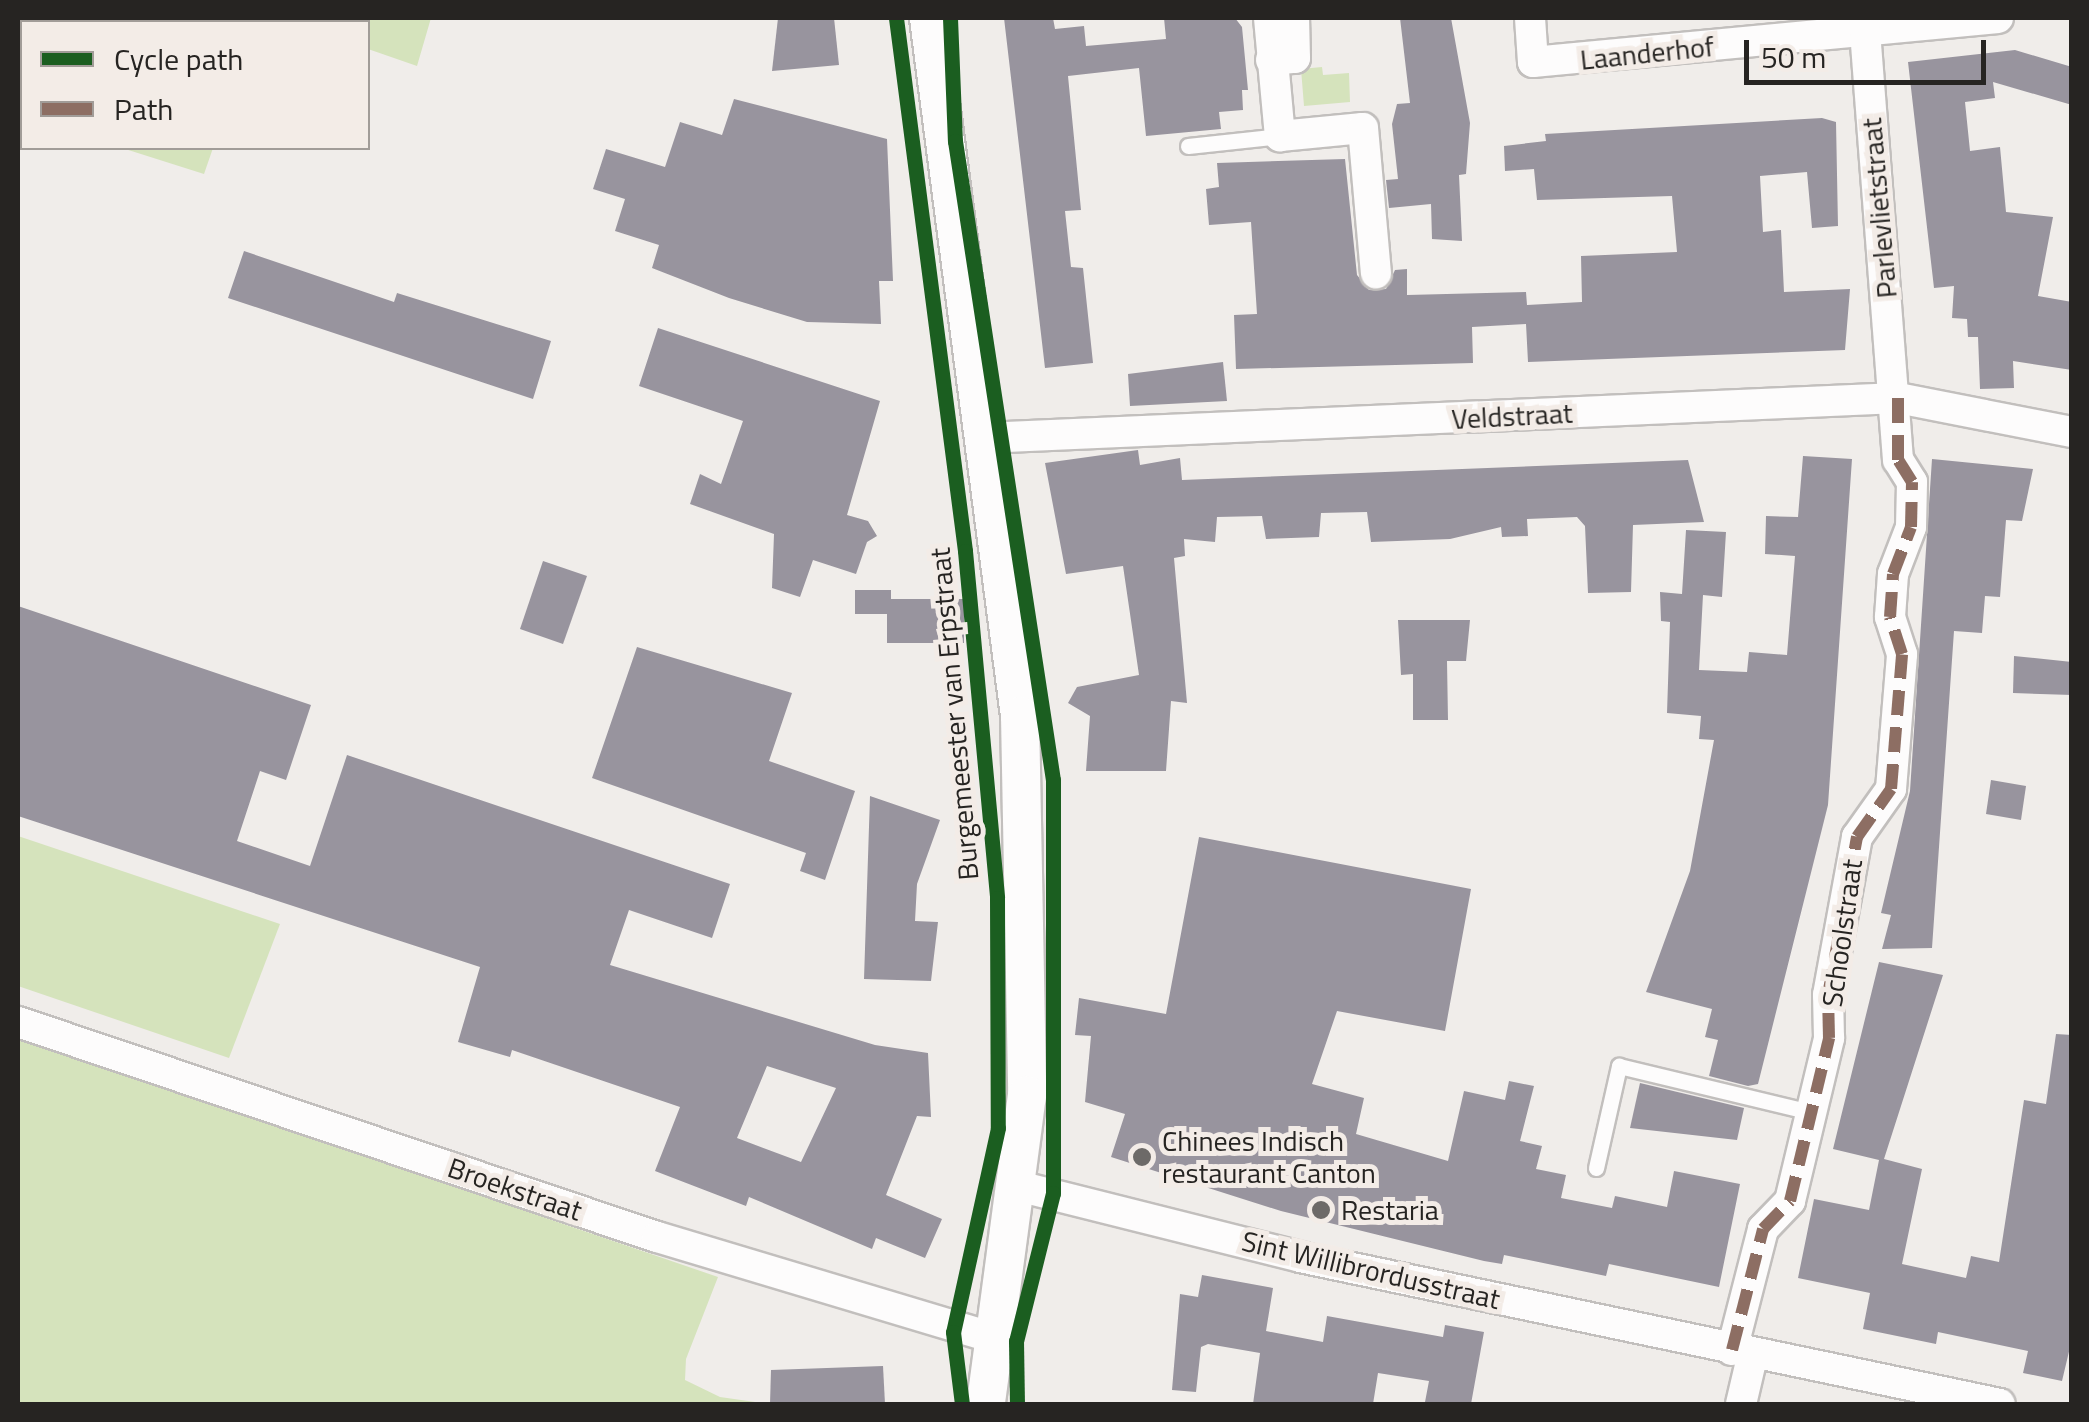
<!DOCTYPE html>
<html>
<head>
<meta charset="utf-8">
<style>
	body { margin:0 }
	#map { position:relative; width:2089px; height:1422px; overflow:hidden; background:#f0edea; font-family:"Titillium Web",sans-serif }
	div>[style] { position:absolute }
	[style*='--x'] { left:calc(var(--x)*1px); top:calc(var(--y)*1px); width:calc(var(--w)*1px); rotate:calc(var(--a)*1deg) }
	.green>* { inset:0; background:#d5e3bc }
	.building>* { inset:0; background:#98949e }
	.roads { filter:drop-shadow(2px 0 #c2bfbd) drop-shadow(-2px 0 #c2bfbd) drop-shadow(0 2px #c2bfbd) drop-shadow(0 -2px #c2bfbd) }
	.service>* { height:15px; margin:-7.5px; padding:0 7.5px; transform-origin:7.5px; border-radius:7.5px; background:#fdfcfc }
	.minor>* { height:30px; margin:-15px; padding:0 15px; transform-origin:15px; border-radius:15px; background:#fdfcfc }
	.tertiary>* { height:38px; margin:-19px; padding:0 19px; transform-origin:19px; border-radius:19px; background:#fdfcfc }
	.quiet>* { height:12px; margin-top:-6px; transform-origin:0; background:repeating-linear-gradient(90deg,#8d6e63 0 25px,transparent 0 37px) }
	.cycleway>* { height:15px; margin:-7.5px; padding:0 7.5px; transform-origin:7.5px; border-radius:7.5px; background:#1b5e20 }
	.dots>* { width:28px; height:28px; translate:-50% -50%; box-sizing:border-box; border:5px solid #f3ece7; border-radius:50% }
	span { translate:-50% -50%; white-space:nowrap; text-align:center; line-height:1.15; -webkit-text-stroke:10px #f3ece7; paint-order:stroke }
	.street-label { font-size:28px; color:#262422 }
	.poi-label { font-size:28px; color:#262422 }
	.left { translate:0 -50%; text-align:left }
	.frame { position:absolute; inset:0; border:20px solid #262422; pointer-events:none }
	.legend { position:absolute; left:20px; top:20px; width:350px; height:130px; box-sizing:border-box; background:#f3ece7; border:2px solid #a19c98; margin:0; padding:12px 18px; list-style:none; font-size:30px; color:#262422 }
	.legend li { display:flex; align-items:center; gap:20px; height:50px }
	.legend b { width:50px; border:2px solid #a19c98 }
	.scale { position:absolute; left:1744px; top:40px; width:242px; height:45px; box-sizing:border-box; border:5px solid #262422; border-top:0; padding-left:12px; font-size:30px; line-height:35px; white-space:nowrap; color:#262422; -webkit-text-stroke:8px #f3ece7; paint-order:stroke }
</style>
</head>
<body>
<div id="map">
	<div class="green">
		<div style="clip-path:polygon(18px 18px,258px 18px,22px 22px,22px 115px)"></div>
		<div style="clip-path:polygon(270px 18px,431px 18px,417px 66px,368px 49px,368px 22px)"></div>
		<div style="clip-path:polygon(1322px 67px,1323px 75px,1349px 73px,1350px 102px,1304px 106px,1301px 69px)"></div>
		<div style="clip-path:polygon(122px 148px,213px 148px,204px 174px)"></div>
		<div style="clip-path:polygon(18px 836px,280px 924px,229px 1058px,18px 986px)"></div>
		<div style="clip-path:polygon(18px 1037px,718px 1277px,686px 1359px,685px 1380px,720px 1397px,770px 1404px,18px 1404px)"></div>
	</div>
	<div class="building">
		<div style="clip-path:polygon(778px 18px,834px 18px,839px 65px,772px 71px)"></div>
		<div style="clip-path:polygon(1004px 18px,1053px 18px,1055px 29px,1084px 26px,1086px 46px,1166px 39px,1164px 18px,1235px 18px,1242px 27px,1248px 90px,1242px 90px,1243px 110px,1219px 112px,1221px 129px,1146px 136px,1139px 68px,1068px 76px,1081px 210px,1065px 211px,1071px 267px,1083px 268px,1093px 363px,1045px 368px)"></div>
		<div style="clip-path:polygon(1400px 18px,1451px 18px,1470px 123px,1466px 174px,1459px 175px,1462px 241px,1432px 239px,1431px 204px,1389px 208px,1386px 180px,1398px 179px,1392px 124px,1397px 104px,1410px 103px)"></div>
		<div style="clip-path:polygon(2015px 50px,2072px 67px,2072px 105px,1993px 82px,1995px 98px,1965px 102px,1970px 151px,2000px 147px,2006px 212px,2053px 217px,2038px 296px,2072px 302px,2072px 370px,2013px 361px,2014px 388px,1980px 389px,1978px 337px,1968px 337px,1967px 319px,1952px 318px,1954px 286px,1934px 288px,1908px 62px)"></div>
		<div style="clip-path:polygon(734px 99px,887px 139px,893px 281px,879px 281px,881px 324px,807px 322px,729px 298px,652px 268px,659px 245px,615px 231px,625px 199px,593px 189px,606px 149px,665px 167px,680px 122px,722px 135px)"></div>
		<div style="clip-path:polygon(1822px 118px,1836px 122px,1838px 226px,1812px 228px,1807px 172px,1760px 176px,1763px 232px,1781px 230px,1784px 292px,1850px 289px,1845px 350px,1528px 362px,1526px 324px,1472px 327px,1473px 363px,1236px 369px,1234px 315px,1257px 314px,1251px 222px,1209px 225px,1206px 189px,1219px 187px,1217px 163px,1345px 159px,1357px 275px,1369px 290px,1386px 289px,1395px 270px,1407px 269px,1407px 295px,1526px 292px,1527px 305px,1582px 302px,1581px 256px,1677px 252px,1672px 196px,1537px 200px,1534px 169px,1505px 171px,1504px 146px,1546px 141px,1545px 134px)"></div>
		<div style="clip-path:polygon(244px 251px,394px 302px,397px 293px,551px 341px,533px 399px,228px 298px)"></div>
		<div style="clip-path:polygon(658px 328px,880px 401px,847px 515px,868px 521px,877px 536px,867px 542px,856px 574px,813px 560px,800px 597px,772px 588px,774px 534px,690px 504px,700px 474px,721px 484px,743px 421px,639px 386px)"></div>
		<div style="clip-path:polygon(1223px 362px,1227px 401px,1130px 406px,1128px 374px)"></div>
		<div style="clip-path:polygon(1138px 450px,1140px 465px,1180px 458px,1182px 480px,1688px 460px,1704px 522px,1633px 525px,1631px 592px,1588px 593px,1585px 526px,1577px 517px,1527px 519px,1528px 536px,1502px 537px,1501px 527px,1450px 539px,1371px 542px,1367px 512px,1321px 513px,1319px 537px,1266px 539px,1262px 516px,1217px 517px,1215px 542px,1184px 539px,1185px 556px,1174px 558px,1187px 703px,1171px 701px,1166px 771px,1086px 771px,1090px 716px,1068px 703px,1077px 687px,1139px 675px,1123px 566px,1066px 574px,1045px 463px)"></div>
		<div style="clip-path:polygon(1803px 456px,1852px 459px,1828px 805px,1758px 1084px,1748px 1086px,1709px 1076px,1718px 1040px,1705px 1037px,1712px 1009px,1646px 992px,1690px 871px,1714px 740px,1699px 739px,1701px 716px,1667px 713px,1670px 622px,1661px 621px,1660px 592px,1682px 594px,1686px 530px,1726px 532px,1722px 597px,1703px 595px,1699px 670px,1747px 672px,1749px 652px,1787px 655px,1795px 556px,1765px 554px,1766px 516px,1798px 517px)"></div>
		<div style="clip-path:polygon(1932px 459px,2033px 469px,2022px 521px,2006px 520px,2000px 597px,1985px 596px,1982px 633px,1954px 631px,1932px 948px,1882px 949px,1891px 915px,1881px 913px,1910px 791px)"></div>
		<div style="clip-path:polygon(543px 561px,587px 576px,563px 644px,520px 629px)"></div>
		<div style="clip-path:polygon(855px 590px,891px 590px,891px 599px,964px 599px,964px 643px,887px 643px,887px 614px,855px 614px)"></div>
		<div style="clip-path:polygon(evenodd,18px 606px,311px 705px,286px 780px,260px 771px,237px 841px,310px 866px,347px 755px,730px 884px,712px 938px,629px 910px,610px 965px,875px 1045px,928px 1053px,931px 1117px,917px 1116px,886px 1195px,942px 1219px,925px 1258px,876px 1238px,872px 1249px,749px 1197px,746px 1206px,655px 1171px,680px 1107px,512px 1050px,510px 1057px,458px 1042px,480px 967px,18px 816px,18px 606px,767px 1066px,836px 1088px,801px 1162px,737px 1138px,767px 1066px)"></div>
		<div style="clip-path:polygon(1398px 620px,1470px 620px,1466px 661px,1447px 661px,1448px 720px,1413px 720px,1413px 674px,1401px 675px)"></div>
		<div style="clip-path:polygon(637px 647px,792px 693px,769px 761px,855px 791px,825px 880px,800px 871px,806px 853px,592px 778px)"></div>
		<div style="clip-path:polygon(2014px 656px,2072px 662px,2072px 695px,2013px 693px)"></div>
		<div style="clip-path:polygon(1991px 780px,2026px 786px,2021px 820px,1986px 814px)"></div>
		<div style="clip-path:polygon(870px 796px,940px 820px,917px 884px,915px 921px,938px 922px,931px 981px,864px 979px)"></div>
		<div style="clip-path:polygon(1199px 837px,1471px 889px,1445px 1031px,1337px 1011px,1312px 1084px,1364px 1098px,1356px 1134px,1448px 1161px,1464px 1091px,1505px 1100px,1509px 1081px,1534px 1086px,1520px 1141px,1542px 1146px,1536px 1169px,1566px 1175px,1561px 1198px,1612px 1208px,1615px 1196px,1667px 1207px,1674px 1171px,1740px 1184px,1719px 1287px,1609px 1264px,1606px 1276px,1504px 1255px,1502px 1264px,1484px 1261px,1281px 1211px,1111px 1157px,1125px 1114px,1085px 1102px,1091px 1036px,1075px 1035px,1079px 998px,1166px 1014px)"></div>
		<div style="clip-path:polygon(1879px 962px,1943px 975px,1884px 1159px,1922px 1169px,1902px 1264px,1966px 1278px,1971px 1256px,1999px 1262px,2024px 1100px,2046px 1104px,2056px 1034px,2072px 1035px,2072px 1339px,2062px 1381px,2023px 1373px,2028px 1351px,1938px 1332px,1936px 1344px,1863px 1329px,1870px 1293px,1798px 1278px,1814px 1199px,1869px 1210px,1879px 1160px,1833px 1149px)"></div>
		<div style="clip-path:polygon(1640px 1083px,1744px 1108px,1737px 1140px,1630px 1128px)"></div>
		<div style="clip-path:polygon(1202px 1275px,1273px 1288px,1266px 1331px,1323px 1342px,1327px 1316px,1443px 1337px,1445px 1325px,1484px 1332px,1471px 1404px,1425px 1402px,1429px 1381px,1378px 1373px,1373px 1404px,1253px 1404px,1260px 1353px,1208px 1344px,1201px 1347px,1196px 1392px,1172px 1390px,1180px 1294px,1198px 1297px)"></div>
		<div style="clip-path:polygon(883px 1366px,885px 1404px,770px 1404px,771px 1370px)"></div>
	</div>
	<div class="roads">
		<div class="service">
			<div style="--x:1188;--y:146;--w:93;--a:-6.2"></div>
			<div style="--x:1596;--y:1168;--w:105;--a:-77.3"></div>
			<div style="--x:1619;--y:1066;--w:196;--a:13.5"></div>
		</div>
		<div class="minor">
			<div style="--x:1269;--y:18;--w:119;--a:84.7"></div>
			<div style="--x:1280;--y:136;--w:83;--a:-5.5"></div>
			<div style="--x:1363;--y:128;--w:146;--a:84.9"></div>
			<div style="--x:1530;--y:18;--w:44;--a:86.1"></div>
			<div style="--x:1533;--y:62;--w:467;--a:-5.4"></div>
			<div style="--x:1271;--y:60;--w:24;--a:-5"></div>
			<div style="--x:1295;--y:58;--w:40;--a:-91.4"></div>
			<div style="--x:983;--y:438;--w:916;--a:-2.5"></div>
			<div style="--x:1898;--y:398;--w:177;--a:11.1"></div>
			<div style="--x:18;--y:1022;--w:674;--a:18.6"></div>
			<div style="--x:657;--y:1237;--w:352;--a:16.7"></div>
			<div style="--x:1018;--y:1186;--w:291;--a:14.1"></div>
			<div style="--x:1300;--y:1257;--w:715;--a:11.86"></div>
			<div style="--x:1732;--y:1350;--w:125;--a:-75.6"></div>
			<div style="--x:1763;--y:1229;--w:39;--a:-46"></div>
			<div style="--x:1790;--y:1201;--w:168;--a:-76.5"></div>
			<div style="--x:1829;--y:1038;--w:43;--a:-91.3"></div>
			<div style="--x:1828;--y:995;--w:161;--a:-79.6"></div>
			<div style="--x:1857;--y:837;--w:59;--a:-54.7"></div>
			<div style="--x:1891;--y:789;--w:135;--a:-85.3"></div>
			<div style="--x:1902;--y:654;--w:39;--a:-108"></div>
			<div style="--x:1890;--y:617;--w:43;--a:-86"></div>
			<div style="--x:1893;--y:574;--w:50;--a:-69"></div>
			<div style="--x:1911;--y:527;--w:45;--a:-88.7"></div>
			<div style="--x:1912;--y:482;--w:26;--a:-122"></div>
			<div style="--x:1898;--y:460;--w:443;--a:-94.4"></div>
			<div style="--x:1741;--y:1404;--w:52;--a:-76.8"></div>
		</div>
		<div class="tertiary">
			<div style="--x:929;--y:18;--w:704;--a:82.57"></div>
			<div style="--x:1020;--y:716;--w:379;--a:88.9"></div>
			<div style="--x:1027;--y:1095;--w:312;--a:97.6"></div>
		</div>
	</div>
	<div class="quiet">
		<div style="--x:1732;--y:1350;--w:125;--a:-75.6"></div>
		<div style="--x:1763;--y:1229;--w:39;--a:-46"></div>
		<div style="--x:1790;--y:1201;--w:168;--a:-76.5"></div>
		<div style="--x:1829;--y:1038;--w:43;--a:-91.3"></div>
		<div style="--x:1828;--y:995;--w:161;--a:-79.6"></div>
		<div style="--x:1857;--y:837;--w:59;--a:-54.7"></div>
		<div style="--x:1891;--y:789;--w:135;--a:-85.3"></div>
		<div style="--x:1902;--y:654;--w:39;--a:-108"></div>
		<div style="--x:1890;--y:617;--w:43;--a:-86"></div>
		<div style="--x:1893;--y:574;--w:50;--a:-69"></div>
		<div style="--x:1911;--y:527;--w:45;--a:-88.7"></div>
		<div style="--x:1912;--y:482;--w:26;--a:-122"></div>
		<div style="--x:1898;--y:460;--w:62;--a:-90"></div>
	</div>
	<div class="cycleway">
		<div style="--x:896;--y:18;--w:537;--a:82.62"></div>
		<div style="--x:965;--y:551;--w:348;--a:84.7"></div>
		<div style="--x:997;--y:898;--w:230;--a:89.8"></div>
		<div style="--x:998;--y:1128;--w:209;--a:102.4"></div>
		<div style="--x:953;--y:1332;--w:73;--a:82.9"></div>
		<div style="--x:950;--y:18;--w:123;--a:87.7"></div>
		<div style="--x:955;--y:141;--w:646;--a:81.28"></div>
		<div style="--x:1053;--y:780;--w:413;--a:90"></div>
		<div style="--x:1053;--y:1193;--w:153;--a:104"></div>
		<div style="--x:1016;--y:1341;--w:63;--a:89.1"></div>
	</div>
	<div class="dots">
		<div style="left:1142px;top:1157px;background:#6d6a68"></div>
		<div style="left:1321px;top:1210px;background:#6d6a68"></div>
	</div>
	<div class="street-label">
		<span style="left:1647px;top:53px;rotate:-6deg">Laanderhof</span>
		<span style="left:1879px;top:208px;rotate:-95deg">Parlevlietstraat</span>
		<span style="left:1512px;top:416px;rotate:-3deg">Veldstraat</span>
		<span style="left:954px;top:714px;rotate:-95deg">Burgemeester van Erpstraat</span>
		<span style="left:1842px;top:933px;rotate:-82deg">Schoolstraat</span>
		<span style="left:515px;top:1189px;rotate:19deg">Broekstraat</span>
		<span style="left:1371px;top:1270px;rotate:13deg">Sint Willibrordusstraat</span>
	</div>
	<div class="poi-label">
		<span class="left" style="left:1162px;top:1157px">Chinees Indisch<br>restaurant Canton</span>
		<span class="left" style="left:1341px;top:1210px">Restaria</span>
	</div>
	<div class="frame"></div>
	<ul class="legend">
	<li><b style="height:12px;background:#1b5e20"></b>Cycle path</li>
	<li><b style="height:12px;background:#8d6e63"></b>Path</li>
	</ul>
	<div class="scale">50 m</div>
</div>
</body>
</html>
